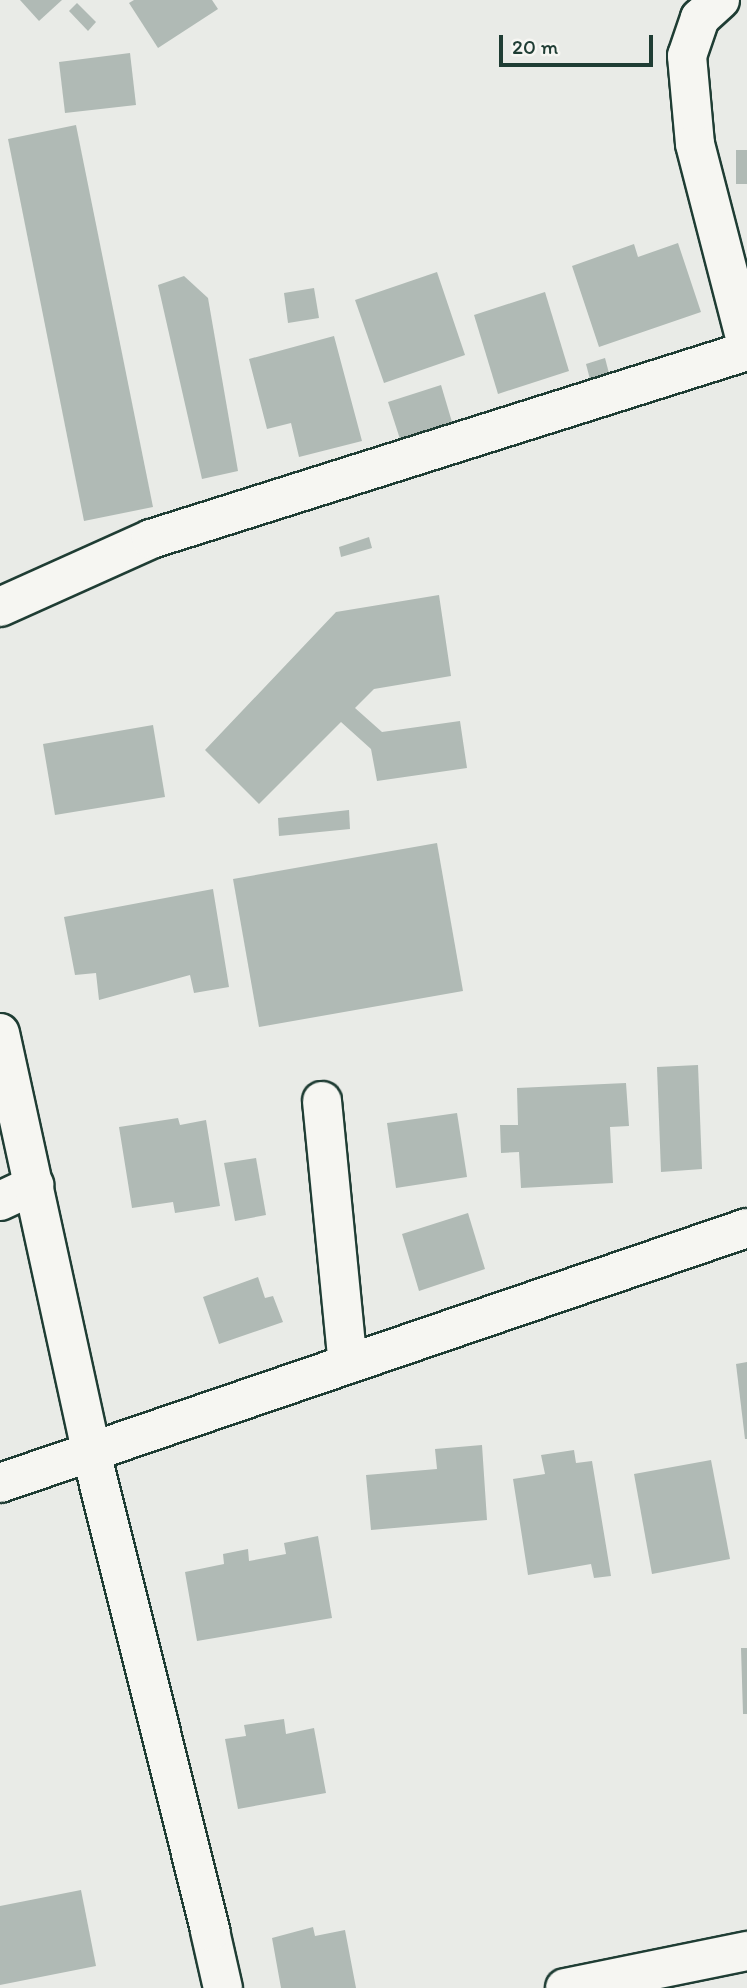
<!DOCTYPE html>
<html>
<head>
<meta charset="utf-8">
<style>
	body { margin:0 }
	#map { position:relative; width:747px; height:1988px; overflow:hidden; background:#e9ebe7; font-family:Itim,sans-serif }
	div>[style] { position:absolute }
	[style*='--x'] { left:calc(var(--x)*1px); top:calc(var(--y)*1px); width:calc(var(--w)*1px); rotate:calc(var(--a)*1deg) }
	.building>* { inset:0; background:#b0bab5 }
	.roads { filter:drop-shadow(2px 0 #1f3d34) drop-shadow(-2px 0 #1f3d34) drop-shadow(0 2px #1f3d34) drop-shadow(0 -2px #1f3d34) }
	.street>* { height:38px; margin:-19px; padding:0 19px; transform-origin:19px; border-radius:19px; background:#f6f6f2 }
	.secondary>* { height:38px; margin:-19px; padding:0 19px; transform-origin:19px; border-radius:19px; background:#f6f6f2 }
	span { translate:-50% -50%; white-space:nowrap; text-align:center; line-height:1.15; -webkit-text-stroke:7px #f6f6f2; paint-order:stroke }
	.scale { position:absolute; left:499px; top:35px; width:154px; height:32px; box-sizing:border-box; border:4px solid #1f3d34; border-top:0; padding-left:9px; font-size:21px; line-height:24px; white-space:nowrap; color:#1f3d34; -webkit-text-stroke:5px #f6f6f2; paint-order:stroke }
</style>
</head>
<body>
<div id="map">
	<div class="building">
		<div style="clip-path:polygon(20px 0,62px 0,39px 21px)"></div>
		<div style="clip-path:polygon(134px 0,212px 0,218px 9px,158px 48px,129px 3px)"></div>
		<div style="clip-path:polygon(77px 3px,96px 22px,88px 31px,69px 11px)"></div>
		<div style="clip-path:polygon(130px 53px,136px 105px,65px 113px,59px 62px)"></div>
		<div style="clip-path:polygon(76px 125px,153px 507px,84px 521px,8px 139px)"></div>
		<div style="clip-path:polygon(736px 150px,747px 150px,747px 184px,736px 184px)"></div>
		<div style="clip-path:polygon(678px 243px,701px 312px,599px 347px,572px 266px,634px 244px,638px 257px)"></div>
		<div style="clip-path:polygon(437px 272px,465px 355px,384px 383px,355px 300px)"></div>
		<div style="clip-path:polygon(184px 276px,208px 298px,238px 471px,202px 479px,158px 285px)"></div>
		<div style="clip-path:polygon(314px 288px,319px 318px,288px 323px,284px 293px)"></div>
		<div style="clip-path:polygon(545px 292px,569px 371px,498px 394px,474px 315px)"></div>
		<div style="clip-path:polygon(334px 336px,362px 441px,299px 457px,291px 423px,267px 429px,249px 359px)"></div>
		<div style="clip-path:polygon(605px 358px,611px 381px,592px 387px,586px 364px)"></div>
		<div style="clip-path:polygon(441px 385px,452px 422px,400px 439px,388px 402px)"></div>
		<div style="clip-path:polygon(369px 537px,372px 548px,341px 557px,339px 547px)"></div>
		<div style="clip-path:polygon(439px 595px,451px 676px,374px 689px,355px 708px,382px 732px,460px 721px,467px 768px,377px 781px,371px 749px,341px 722px,259px 804px,205px 750px,336px 612px)"></div>
		<div style="clip-path:polygon(153px 725px,165px 797px,55px 815px,43px 744px)"></div>
		<div style="clip-path:polygon(349px 810px,350px 829px,279px 836px,278px 818px)"></div>
		<div style="clip-path:polygon(437px 843px,463px 991px,259px 1027px,233px 879px)"></div>
		<div style="clip-path:polygon(213px 889px,229px 987px,194px 993px,190px 975px,99px 1000px,96px 973px,75px 975px,64px 917px)"></div>
		<div style="clip-path:polygon(698px 1065px,702px 1169px,661px 1172px,657px 1067px)"></div>
		<div style="clip-path:polygon(626px 1083px,629px 1126px,610px 1127px,613px 1183px,521px 1188px,519px 1152px,501px 1153px,500px 1125px,518px 1125px,517px 1088px)"></div>
		<div style="clip-path:polygon(457px 1113px,467px 1177px,396px 1188px,387px 1123px)"></div>
		<div style="clip-path:polygon(178px 1118px,180px 1125px,206px 1120px,220px 1206px,175px 1213px,173px 1202px,132px 1208px,119px 1127px)"></div>
		<div style="clip-path:polygon(256px 1158px,266px 1215px,235px 1221px,224px 1163px)"></div>
		<div style="clip-path:polygon(468px 1213px,485px 1269px,419px 1291px,402px 1234px)"></div>
		<div style="clip-path:polygon(258px 1277px,265px 1298px,273px 1296px,283px 1322px,219px 1344px,203px 1297px)"></div>
		<div style="clip-path:polygon(747px 1362px,747px 1439px,745px 1439px,736px 1364px)"></div>
		<div style="clip-path:polygon(482px 1445px,487px 1520px,371px 1530px,366px 1475px,437px 1469px,435px 1449px)"></div>
		<div style="clip-path:polygon(574px 1450px,576px 1463px,592px 1461px,611px 1576px,594px 1578px,591px 1564px,528px 1575px,513px 1479px,545px 1474px,541px 1455px)"></div>
		<div style="clip-path:polygon(711px 1460px,730px 1559px,652px 1574px,634px 1474px)"></div>
		<div style="clip-path:polygon(318px 1536px,332px 1618px,197px 1641px,185px 1572px,224px 1564px,223px 1554px,248px 1549px,249px 1561px,286px 1554px,284px 1543px)"></div>
		<div style="clip-path:polygon(741px 1648px,747px 1648px,747px 1714px,743px 1714px)"></div>
		<div style="clip-path:polygon(284px 1719px,286px 1734px,314px 1728px,326px 1793px,238px 1809px,225px 1739px,246px 1736px,244px 1725px)"></div>
		<div style="clip-path:polygon(81px 1890px,96px 1966px,0 1985px,0 1906px)"></div>
		<div style="clip-path:polygon(313px 1927px,315px 1936px,345px 1930px,356px 1988px,281px 1988px,272px 1938px)"></div>
	</div>
	<div class="roads">
		<div class="street">
			<div style="--x:720;--y:0;--w:27;--a:138"></div>
			<div style="--x:700;--y:18;--w:40;--a:108.9"></div>
			<div style="--x:687;--y:56;--w:88;--a:84.8"></div>
			<div style="--x:695;--y:144;--w:208;--a:75.5"></div>
			<div style="--x:0;--y:607;--w:166;--a:-24.2"></div>
			<div style="--x:151;--y:539;--w:625;--a:-17.51"></div>
			<div style="--x:322;--y:1101;--w:264;--a:84.4"></div>
			<div style="--x:0;--y:1201;--w:38;--a:-25"></div>
			<div style="--x:210;--y:1931;--w:58;--a:77.2"></div>
			<div style="--x:565;--y:1988;--w:186;--a:-11.5"></div>
		</div>
		<div class="secondary">
			<div style="--x:0;--y:1033;--w:429;--a:77.7"></div>
			<div style="--x:91;--y:1452;--w:494;--a:76"></div>
			<div style="--x:0;--y:1483;--w:789;--a:-18.85"></div>
		</div>
	</div>
	<div class="scale">20 m</div>
</div>
</body>
</html>
